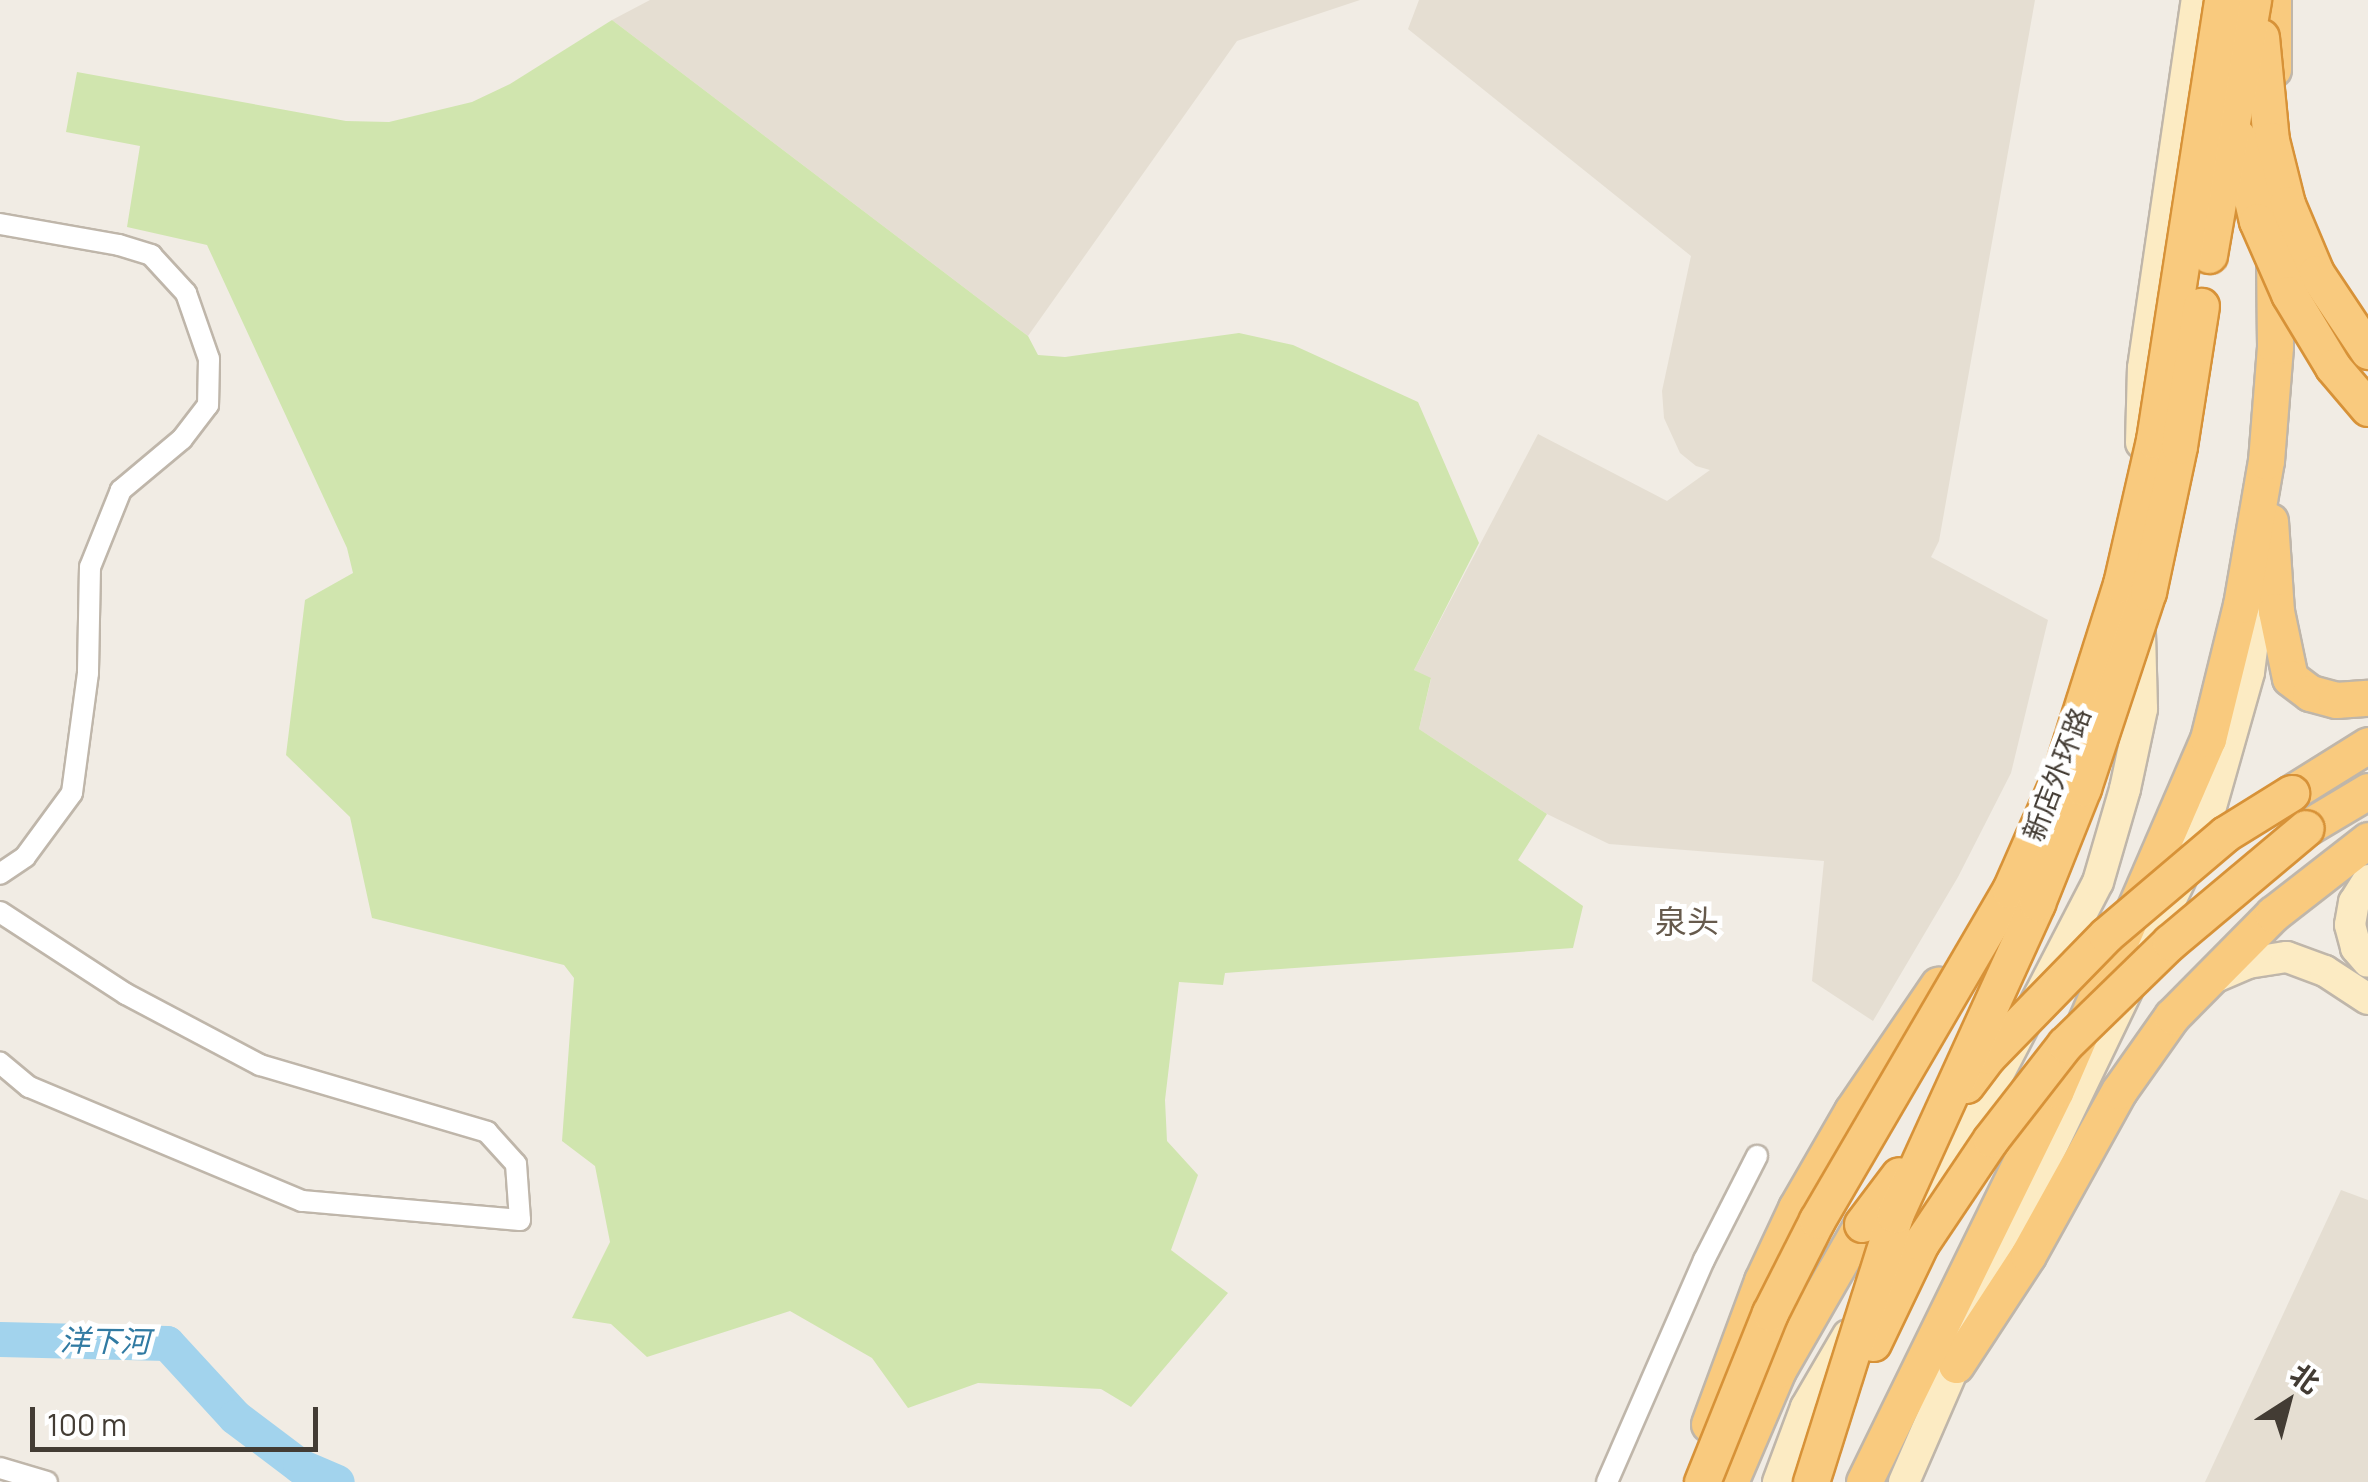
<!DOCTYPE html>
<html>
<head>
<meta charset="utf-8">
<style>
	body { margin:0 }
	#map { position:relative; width:2368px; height:1482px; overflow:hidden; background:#f1ece4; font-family:Manrope,"Noto Sans SC",sans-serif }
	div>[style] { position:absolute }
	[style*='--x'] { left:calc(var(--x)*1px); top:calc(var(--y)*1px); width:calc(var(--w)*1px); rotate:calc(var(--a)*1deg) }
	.residential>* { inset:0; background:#e5ded2 }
	.green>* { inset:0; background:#d0e5ae }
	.river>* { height:35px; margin:-17.5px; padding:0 17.5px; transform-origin:17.5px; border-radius:17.5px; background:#a2d3ed }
	.roads { filter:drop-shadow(2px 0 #bfb6aa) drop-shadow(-2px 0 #bfb6aa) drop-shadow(0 2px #bfb6aa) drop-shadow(0 -2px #bfb6aa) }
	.minor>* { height:20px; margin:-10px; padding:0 10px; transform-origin:10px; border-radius:10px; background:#fff }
	.secondary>* { height:30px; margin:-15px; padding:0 15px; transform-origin:15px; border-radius:15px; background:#fcebc3 }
	.trunk>* { height:35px; margin:-17.5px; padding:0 17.5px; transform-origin:17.5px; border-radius:17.5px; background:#f9ca7e }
	.bridges { filter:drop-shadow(2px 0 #d79238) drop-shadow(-2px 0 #d79238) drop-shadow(0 2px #d79238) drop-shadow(0 -2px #d79238) }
	.trunk-bridge>* { height:35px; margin:-17.5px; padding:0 17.5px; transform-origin:17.5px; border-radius:17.5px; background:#f9ca7e }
	span { translate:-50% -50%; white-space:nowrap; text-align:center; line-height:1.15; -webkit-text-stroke:10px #fff; paint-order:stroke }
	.street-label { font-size:28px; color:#433c34 }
	.water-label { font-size:30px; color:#307aa2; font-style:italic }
	.quarter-label { font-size:32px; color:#665a4c }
	.north { position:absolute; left:2238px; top:1352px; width:100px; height:100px; -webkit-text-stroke:8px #fff; paint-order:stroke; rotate:36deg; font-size:28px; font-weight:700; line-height:40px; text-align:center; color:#433c34 }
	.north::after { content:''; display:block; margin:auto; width:35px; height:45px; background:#433c34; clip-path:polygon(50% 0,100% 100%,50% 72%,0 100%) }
	.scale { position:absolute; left:30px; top:1407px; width:288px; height:45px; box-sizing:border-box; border:5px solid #433c34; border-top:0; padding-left:12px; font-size:30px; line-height:35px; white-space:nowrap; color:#433c34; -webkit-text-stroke:8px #fff; paint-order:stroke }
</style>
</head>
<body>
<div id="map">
	<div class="residential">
		<div style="clip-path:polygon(650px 0,1360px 0,1237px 41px,1028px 336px,612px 20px)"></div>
		<div style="clip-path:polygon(1419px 0,2035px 0,1939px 541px,1931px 557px,2048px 620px,2011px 773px,1958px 877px,1873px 1021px,1812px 981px,1824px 861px,1609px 844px,1547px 814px,1419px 729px,1431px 679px,1414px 670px,1538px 434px,1667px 501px,1710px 470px,1696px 466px,1680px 453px,1664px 418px,1662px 391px,1691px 256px,1408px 29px)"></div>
		<div style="clip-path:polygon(2341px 1190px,2368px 1200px,2368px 1482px,2205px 1482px)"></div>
	</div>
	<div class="green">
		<div style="clip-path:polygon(612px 20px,1028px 336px,1038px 355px,1065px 357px,1239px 333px,1293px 345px,1418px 402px,1479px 543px,1414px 670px,1431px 678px,1419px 729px,1547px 814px,1518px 860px,1583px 906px,1573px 948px,1225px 973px,1223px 985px,1179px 982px,1165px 1100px,1167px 1141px,1198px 1175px,1171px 1250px,1228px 1293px,1131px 1407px,1101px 1389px,978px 1383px,908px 1408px,872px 1358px,790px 1311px,647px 1357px,611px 1324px,572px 1318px,610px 1242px,595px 1166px,562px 1141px,574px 978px,564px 965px,372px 918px,350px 817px,286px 755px,305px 600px,353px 573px,347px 548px,207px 245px,127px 227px,140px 146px,66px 132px,77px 72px,346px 121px,389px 122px,472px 102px,510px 84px)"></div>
	</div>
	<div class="river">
		<div style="--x:0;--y:1339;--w:167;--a:1.4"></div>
		<div style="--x:167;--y:1343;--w:100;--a:47.4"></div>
		<div style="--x:235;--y:1417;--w:81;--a:37"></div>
		<div style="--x:300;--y:1466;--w:40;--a:23.4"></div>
	</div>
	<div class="roads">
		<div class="minor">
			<div style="--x:0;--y:224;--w:121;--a:10"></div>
			<div style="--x:119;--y:245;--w:34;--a:17"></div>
			<div style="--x:151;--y:255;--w:52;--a:47.4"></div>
			<div style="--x:186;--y:293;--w:70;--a:70.8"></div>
			<div style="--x:209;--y:359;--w:46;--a:91.2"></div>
			<div style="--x:208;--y:405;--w:43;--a:127.4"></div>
			<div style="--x:182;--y:439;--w:80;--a:140.1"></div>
			<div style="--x:121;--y:490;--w:83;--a:111.9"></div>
			<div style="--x:90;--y:567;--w:106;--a:91.1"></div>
			<div style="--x:88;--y:673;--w:121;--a:97.6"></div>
			<div style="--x:72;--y:793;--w:79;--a:126.3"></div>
			<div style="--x:25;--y:857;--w:30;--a:146"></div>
			<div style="--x:0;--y:912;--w:150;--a:33.1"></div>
			<div style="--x:126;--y:994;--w:152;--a:27.9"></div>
			<div style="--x:260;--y:1065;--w:237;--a:16.4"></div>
			<div style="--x:487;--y:1132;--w:43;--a:47.8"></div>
			<div style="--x:516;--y:1164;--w:56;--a:85.9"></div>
			<div style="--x:520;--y:1220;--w:219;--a:-175"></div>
			<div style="--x:302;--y:1201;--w:296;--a:-157.3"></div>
			<div style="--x:29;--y:1087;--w:38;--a:-140"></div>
			<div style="--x:0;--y:1468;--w:49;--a:16.6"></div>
			<div style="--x:1607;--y:1482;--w:242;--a:-66.4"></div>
			<div style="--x:1704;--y:1260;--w:117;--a:-63"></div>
		</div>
		<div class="secondary">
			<div style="--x:2141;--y:443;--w:75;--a:-88.5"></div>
			<div style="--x:2143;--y:368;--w:372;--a:-81.7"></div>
			<div style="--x:2368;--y:880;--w:26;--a:122"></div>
			<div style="--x:2354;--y:902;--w:23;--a:100"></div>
			<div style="--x:2350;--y:925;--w:24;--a:75"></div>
			<div style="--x:2356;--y:948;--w:18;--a:49"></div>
			<div style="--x:2211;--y:979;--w:40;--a:-23.4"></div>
			<div style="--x:2248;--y:963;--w:39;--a:-9"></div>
			<div style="--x:2287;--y:957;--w:40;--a:20.2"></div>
			<div style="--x:2325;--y:971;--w:51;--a:33.1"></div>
			<div style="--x:1891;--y:1261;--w:189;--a:-59.8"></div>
			<div style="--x:1986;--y:1098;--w:243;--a:-62.6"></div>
			<div style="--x:2098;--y:882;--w:97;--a:-73.8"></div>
			<div style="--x:2125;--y:789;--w:82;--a:-78"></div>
			<div style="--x:2142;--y:709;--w:79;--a:-91.5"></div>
			<div style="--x:1778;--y:1482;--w:80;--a:-69.5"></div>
			<div style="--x:1806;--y:1407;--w:83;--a:-59.7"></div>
			<div style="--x:1904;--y:1482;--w:321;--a:-66.5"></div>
			<div style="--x:2032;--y:1188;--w:399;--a:-64.3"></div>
			<div style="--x:2205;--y:828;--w:162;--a:-74.2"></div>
			<div style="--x:2249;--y:672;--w:100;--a:-82.5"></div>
		</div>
		<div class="trunk">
			<div style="--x:2273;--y:0;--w:69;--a:90"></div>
			<div style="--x:2270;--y:521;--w:90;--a:86.2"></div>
			<div style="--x:2276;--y:611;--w:68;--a:78.2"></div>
			<div style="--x:2290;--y:678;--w:25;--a:37"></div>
			<div style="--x:2310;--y:693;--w:27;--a:15"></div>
			<div style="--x:2336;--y:700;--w:32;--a:-4"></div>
			<div style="--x:2291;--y:793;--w:91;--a:-31.9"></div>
			<div style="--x:2306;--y:828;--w:72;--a:-30.8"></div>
			<div style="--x:1956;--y:1365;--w:131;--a:-56.8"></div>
			<div style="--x:2028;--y:1255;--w:188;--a:-61"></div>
			<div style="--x:2119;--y:1091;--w:92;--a:-54.8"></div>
			<div style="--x:2172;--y:1016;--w:144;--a:-45.3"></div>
			<div style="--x:2273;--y:914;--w:120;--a:-37.9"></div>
			<div style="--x:1709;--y:1424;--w:153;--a:-69.7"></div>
			<div style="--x:1762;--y:1281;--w:81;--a:-65"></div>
			<div style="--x:1796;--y:1208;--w:112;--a:-60"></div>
			<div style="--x:1852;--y:1111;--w:153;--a:-55.7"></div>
			<div style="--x:1730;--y:1482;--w:122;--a:-66.8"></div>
			<div style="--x:1778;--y:1370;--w:168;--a:-60.1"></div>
			<div style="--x:1864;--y:1482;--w:436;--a:-63.9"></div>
			<div style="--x:2056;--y:1090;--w:382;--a:-66.6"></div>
			<div style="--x:2208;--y:739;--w:138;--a:-76.2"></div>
			<div style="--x:2241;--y:605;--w:146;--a:-80.2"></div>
			<div style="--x:2266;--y:461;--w:115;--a:-85.5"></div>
			<div style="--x:2275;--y:346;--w:90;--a:-90.6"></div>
		</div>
	</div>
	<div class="bridges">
		<div class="trunk-bridge">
			<div style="--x:2261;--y:37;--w:103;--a:84.5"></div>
			<div style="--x:2271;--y:140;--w:66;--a:76"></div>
			<div style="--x:2287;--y:204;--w:75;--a:67.2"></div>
			<div style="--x:2316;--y:273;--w:94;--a:56.3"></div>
			<div style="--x:2237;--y:136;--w:87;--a:76.8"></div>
			<div style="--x:2257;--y:221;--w:80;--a:66.3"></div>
			<div style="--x:2289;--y:294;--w:85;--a:58.9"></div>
			<div style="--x:2333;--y:367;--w:54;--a:49.5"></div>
			<div style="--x:2209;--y:255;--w:259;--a:-80.2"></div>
			<div style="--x:1966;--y:1085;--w:36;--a:-53"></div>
			<div style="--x:1988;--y:1056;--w:169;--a:-45.7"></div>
			<div style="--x:2106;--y:935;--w:156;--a:-40.3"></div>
			<div style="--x:2225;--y:834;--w:78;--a:-31.8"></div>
			<div style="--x:1862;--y:1224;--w:61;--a:-52.9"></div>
			<div style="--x:1873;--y:1343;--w:111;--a:-64.4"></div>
			<div style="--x:1921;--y:1243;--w:125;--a:-56.1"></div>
			<div style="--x:1991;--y:1139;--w:120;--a:-52.1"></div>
			<div style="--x:2065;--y:1044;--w:146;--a:-44.2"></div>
			<div style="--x:2170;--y:942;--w:177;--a:-40"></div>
			<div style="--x:1702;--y:1482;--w:182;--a:-68.1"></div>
			<div style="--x:1770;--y:1313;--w:104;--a:-63.2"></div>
			<div style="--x:1817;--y:1220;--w:382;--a:-59.7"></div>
			<div style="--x:2010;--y:890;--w:124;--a:-66.3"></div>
			<div style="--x:2060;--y:776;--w:201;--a:-72.4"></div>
			<div style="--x:2121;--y:584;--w:148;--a:-77.1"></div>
			<div style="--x:2154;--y:440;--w:445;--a:-81.2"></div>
			<div style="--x:1811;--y:1482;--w:280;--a:-72.5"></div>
			<div style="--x:1895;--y:1215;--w:343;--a:-65.5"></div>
			<div style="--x:2037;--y:903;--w:124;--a:-68.2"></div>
			<div style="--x:2083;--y:788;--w:206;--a:-71.7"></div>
			<div style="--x:2148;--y:592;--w:149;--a:-78"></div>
			<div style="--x:2179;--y:446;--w:142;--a:-81.1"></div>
		</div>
	</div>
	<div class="street-label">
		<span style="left:2056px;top:774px;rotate:-69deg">新店外环路</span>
	</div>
	<div class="water-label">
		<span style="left:105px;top:1341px;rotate:1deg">洋下河</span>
	</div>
	<div class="quarter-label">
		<span style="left:1687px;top:921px">泉头</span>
	</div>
	<div class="north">北</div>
	<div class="scale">100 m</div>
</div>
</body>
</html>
